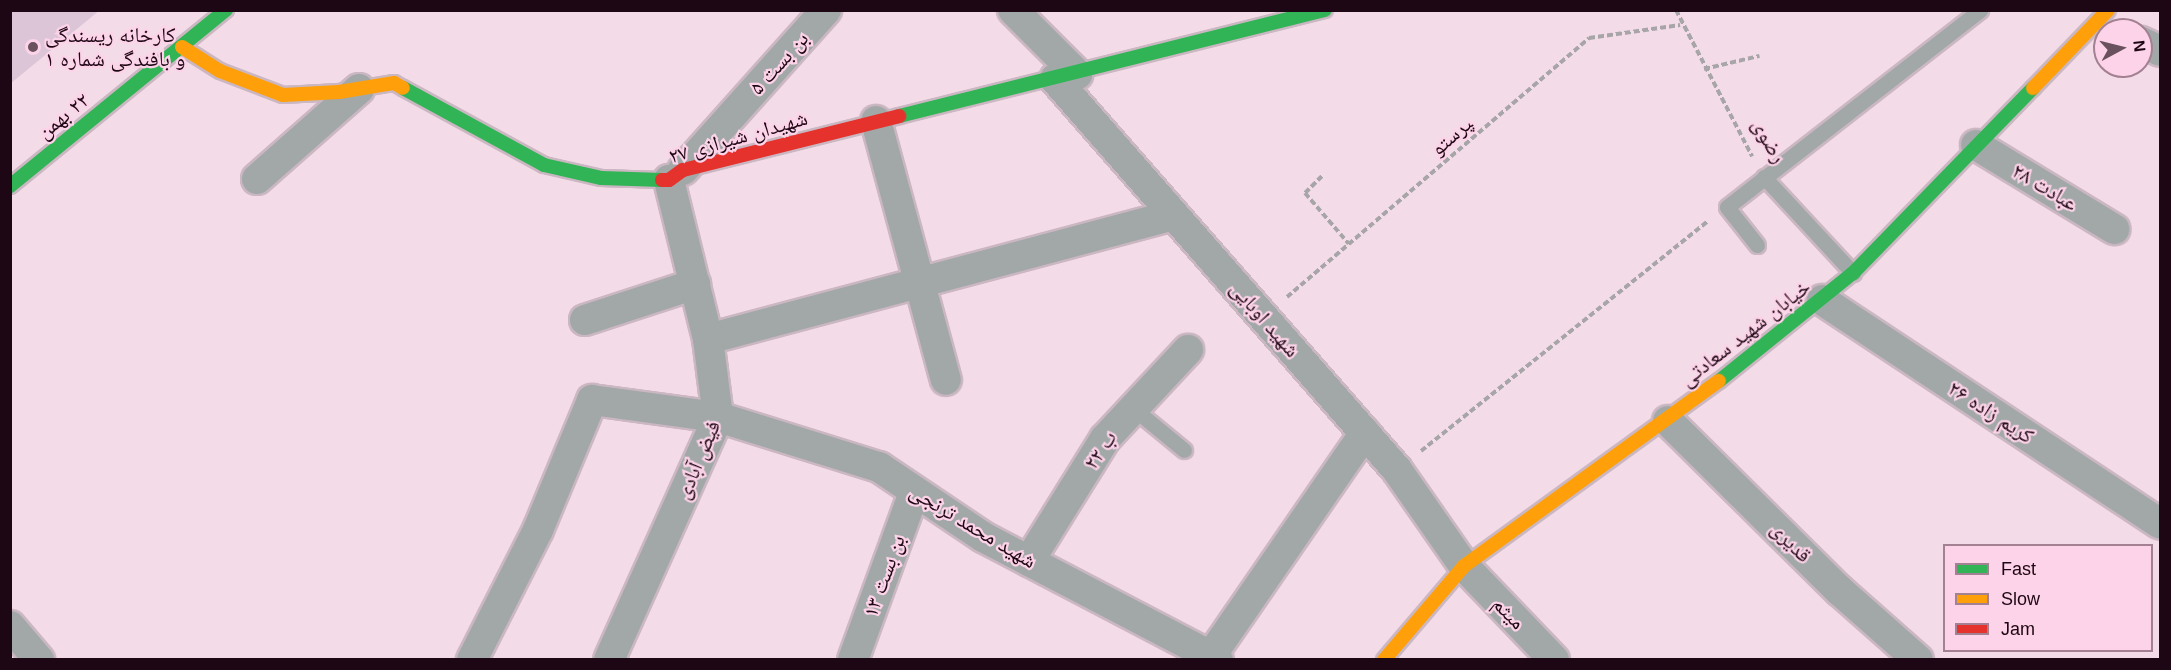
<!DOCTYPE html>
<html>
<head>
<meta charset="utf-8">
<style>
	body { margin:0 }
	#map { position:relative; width:2171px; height:670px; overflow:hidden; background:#f3dce8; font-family:Helvetica,"Noto Naskh Arabic",sans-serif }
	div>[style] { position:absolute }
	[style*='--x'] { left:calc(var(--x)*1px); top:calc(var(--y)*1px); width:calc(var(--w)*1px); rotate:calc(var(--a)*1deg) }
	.building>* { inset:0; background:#ddc5d8 }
	.path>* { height:4px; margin-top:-2px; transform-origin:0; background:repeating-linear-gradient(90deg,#a8a5a8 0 6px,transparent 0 9px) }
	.roads { filter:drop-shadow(2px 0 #cbb7c2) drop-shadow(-2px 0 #cbb7c2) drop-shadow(0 2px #cbb7c2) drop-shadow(0 -2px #cbb7c2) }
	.lane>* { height:15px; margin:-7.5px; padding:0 7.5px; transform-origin:7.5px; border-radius:7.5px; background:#a1a8a7 }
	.street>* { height:30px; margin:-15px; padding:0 15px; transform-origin:15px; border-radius:15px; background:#a1a8a7 }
	.fast>* { height:14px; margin:-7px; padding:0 7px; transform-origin:7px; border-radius:7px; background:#30b455 }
	.slow>* { height:14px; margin:-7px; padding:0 7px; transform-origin:7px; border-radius:7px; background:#ff9f0a }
	.jam>* { height:14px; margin:-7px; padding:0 7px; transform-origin:7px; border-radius:7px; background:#e5322d }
	.dots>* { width:16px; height:16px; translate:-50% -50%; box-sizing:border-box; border:3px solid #fcd3e8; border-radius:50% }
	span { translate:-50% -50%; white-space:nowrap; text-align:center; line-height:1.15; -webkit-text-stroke:4.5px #fcd3e8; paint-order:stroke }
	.poi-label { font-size:21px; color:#1e0714 }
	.left { translate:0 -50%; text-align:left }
	.street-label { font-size:21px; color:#1e0714 }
	.frame { position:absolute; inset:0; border:12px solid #1e0714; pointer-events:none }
	.legend { position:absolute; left:1943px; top:544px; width:210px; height:108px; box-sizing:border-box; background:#fcd3e8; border:2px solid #a38193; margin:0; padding:8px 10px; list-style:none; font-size:18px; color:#1e0714 }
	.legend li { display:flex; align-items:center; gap:12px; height:30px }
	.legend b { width:30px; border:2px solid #a38193 }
	.north { position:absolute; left:2093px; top:18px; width:60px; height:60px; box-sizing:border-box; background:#fcd3e8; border:2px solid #a38193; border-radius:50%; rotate:83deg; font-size:16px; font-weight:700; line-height:24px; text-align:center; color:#1e0714 }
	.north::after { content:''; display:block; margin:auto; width:21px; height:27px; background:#69525e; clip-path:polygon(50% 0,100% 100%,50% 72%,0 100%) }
</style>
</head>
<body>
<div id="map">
	<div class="building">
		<div style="clip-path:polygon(10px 10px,100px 10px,10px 84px)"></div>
	</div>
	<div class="path">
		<div style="--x:1676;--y:10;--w:165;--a:62.5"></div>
		<div style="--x:1704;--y:69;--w:57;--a:-13.3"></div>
		<div style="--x:1322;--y:176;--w:24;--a:135"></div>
		<div style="--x:1305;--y:193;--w:67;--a:49.2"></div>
		<div style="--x:1287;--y:297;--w:398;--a:-40.6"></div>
		<div style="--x:1589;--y:38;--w:92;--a:-8.1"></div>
		<div style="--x:1421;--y:451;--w:368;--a:-38.7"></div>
	</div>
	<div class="roads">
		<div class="lane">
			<div style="--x:1764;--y:177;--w:131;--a:47.2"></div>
			<div style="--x:1757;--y:245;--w:48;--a:-128.3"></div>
			<div style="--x:1727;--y:207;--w:321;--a:-37.9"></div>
			<div style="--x:1133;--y:408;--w:66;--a:39.5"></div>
		</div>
		<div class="street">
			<div style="--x:1013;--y:10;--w:91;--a:45"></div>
			<div style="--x:2141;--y:42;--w:21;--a:25"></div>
			<div style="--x:1055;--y:79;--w:519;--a:48.82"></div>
			<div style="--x:1397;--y:470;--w:117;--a:55.1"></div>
			<div style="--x:1464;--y:566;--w:130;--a:46.2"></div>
			<div style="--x:876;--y:121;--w:268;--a:74.9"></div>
			<div style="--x:1976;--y:145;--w:162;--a:31.3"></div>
			<div style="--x:683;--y:170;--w:215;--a:-48.2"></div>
			<div style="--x:257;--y:179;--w:136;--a:-41.4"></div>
			<div style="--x:1822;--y:300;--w:405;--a:33.5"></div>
			<div style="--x:585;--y:320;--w:116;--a:-18.1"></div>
			<div style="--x:708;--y:339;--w:481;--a:-14.9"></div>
			<div style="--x:1668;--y:421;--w:242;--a:44.7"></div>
			<div style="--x:1840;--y:591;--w:104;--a:41.5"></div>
			<div style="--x:1029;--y:561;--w:144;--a:-58.1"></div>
			<div style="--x:1105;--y:439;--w:122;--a:-47"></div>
			<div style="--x:10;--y:626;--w:45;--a:49.5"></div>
			<div style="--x:1211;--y:656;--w:271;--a:-55.4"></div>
			<div style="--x:472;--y:660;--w:146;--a:-63.1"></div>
			<div style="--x:538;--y:530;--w:141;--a:-67.4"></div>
			<div style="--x:592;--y:400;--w:127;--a:7.7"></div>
			<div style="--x:718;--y:417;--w:169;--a:17.3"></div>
			<div style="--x:879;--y:467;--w:125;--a:33.9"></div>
			<div style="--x:983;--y:537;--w:265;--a:27.6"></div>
			<div style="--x:609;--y:660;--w:266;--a:-65.8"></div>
			<div style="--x:718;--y:417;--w:79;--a:-97.3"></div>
			<div style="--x:708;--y:339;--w:164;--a:-103.8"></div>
			<div style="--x:853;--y:660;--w:179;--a:-70"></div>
		</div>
		<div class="fast">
			<div style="--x:403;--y:88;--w:161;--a:28.6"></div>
			<div style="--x:544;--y:165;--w:58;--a:12.8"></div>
			<div style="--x:601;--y:178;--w:61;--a:1.9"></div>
			<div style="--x:899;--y:116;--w:439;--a:-14"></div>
			<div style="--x:10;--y:186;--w:279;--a:-39.2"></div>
			<div style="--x:1719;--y:381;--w:172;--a:-38.9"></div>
			<div style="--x:1853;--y:273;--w:258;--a:-45.8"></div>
		</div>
		<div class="slow">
			<div style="--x:182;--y:47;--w:45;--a:32.3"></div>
			<div style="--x:220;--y:71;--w:67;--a:20.9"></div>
			<div style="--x:283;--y:95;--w:56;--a:-3.1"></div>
			<div style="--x:339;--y:92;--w:56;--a:-9.3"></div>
			<div style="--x:394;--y:83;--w:10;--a:29"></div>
			<div style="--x:2033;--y:88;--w:108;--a:-46.1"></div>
			<div style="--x:1384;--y:660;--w:123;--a:-49.6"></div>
			<div style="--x:1464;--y:566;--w:315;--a:-36"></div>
		</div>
		<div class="jam">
			<div style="--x:662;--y:180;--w:7;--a:0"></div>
			<div style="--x:669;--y:180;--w:17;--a:-36"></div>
			<div style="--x:683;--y:170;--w:223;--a:-14"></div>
		</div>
	</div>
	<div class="dots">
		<div style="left:33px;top:47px;background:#69525e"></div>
	</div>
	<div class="poi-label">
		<span class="left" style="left:45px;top:47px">کارخانه ریسندگی<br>و بافندگی شماره ۱</span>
	</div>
	<div class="street-label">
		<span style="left:779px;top:63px;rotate:-48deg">بن بست ۵</span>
		<span style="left:63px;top:116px;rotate:-39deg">٢٢ بهمن</span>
		<span style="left:1451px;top:136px;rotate:-41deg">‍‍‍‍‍پرستو</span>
		<span style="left:738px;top:137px;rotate:-16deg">شهیدان شیرازی ۲۷</span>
		<span style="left:1769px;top:141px;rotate:60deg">رضوی</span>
		<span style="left:2045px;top:187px;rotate:31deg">عبادت ۲۸</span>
		<span style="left:1265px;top:319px;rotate:49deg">شهید اوبایی</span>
		<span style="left:1745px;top:333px;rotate:-38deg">خیابان شهید سعادتی</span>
		<span style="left:1991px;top:412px;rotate:33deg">کریم زاده ۲۶</span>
		<span style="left:1100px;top:450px;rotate:-55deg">ب ۲۲</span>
		<span style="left:698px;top:460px;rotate:-67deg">فیض آبادی</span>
		<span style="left:973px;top:526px;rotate:31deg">شهید محمد ترنجی</span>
		<span style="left:1791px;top:542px;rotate:45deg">قدیری</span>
		<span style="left:884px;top:576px;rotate:-70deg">بن بست ۱۳</span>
		<span style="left:1509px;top:613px;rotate:46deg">میثم</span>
	</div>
	<div class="frame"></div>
	<ul class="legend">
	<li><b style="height:8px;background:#30b455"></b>Fast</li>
	<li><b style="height:8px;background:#ff9f0a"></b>Slow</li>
	<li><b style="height:8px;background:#e5322d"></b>Jam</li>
	</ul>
	<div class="north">N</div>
</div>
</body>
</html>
